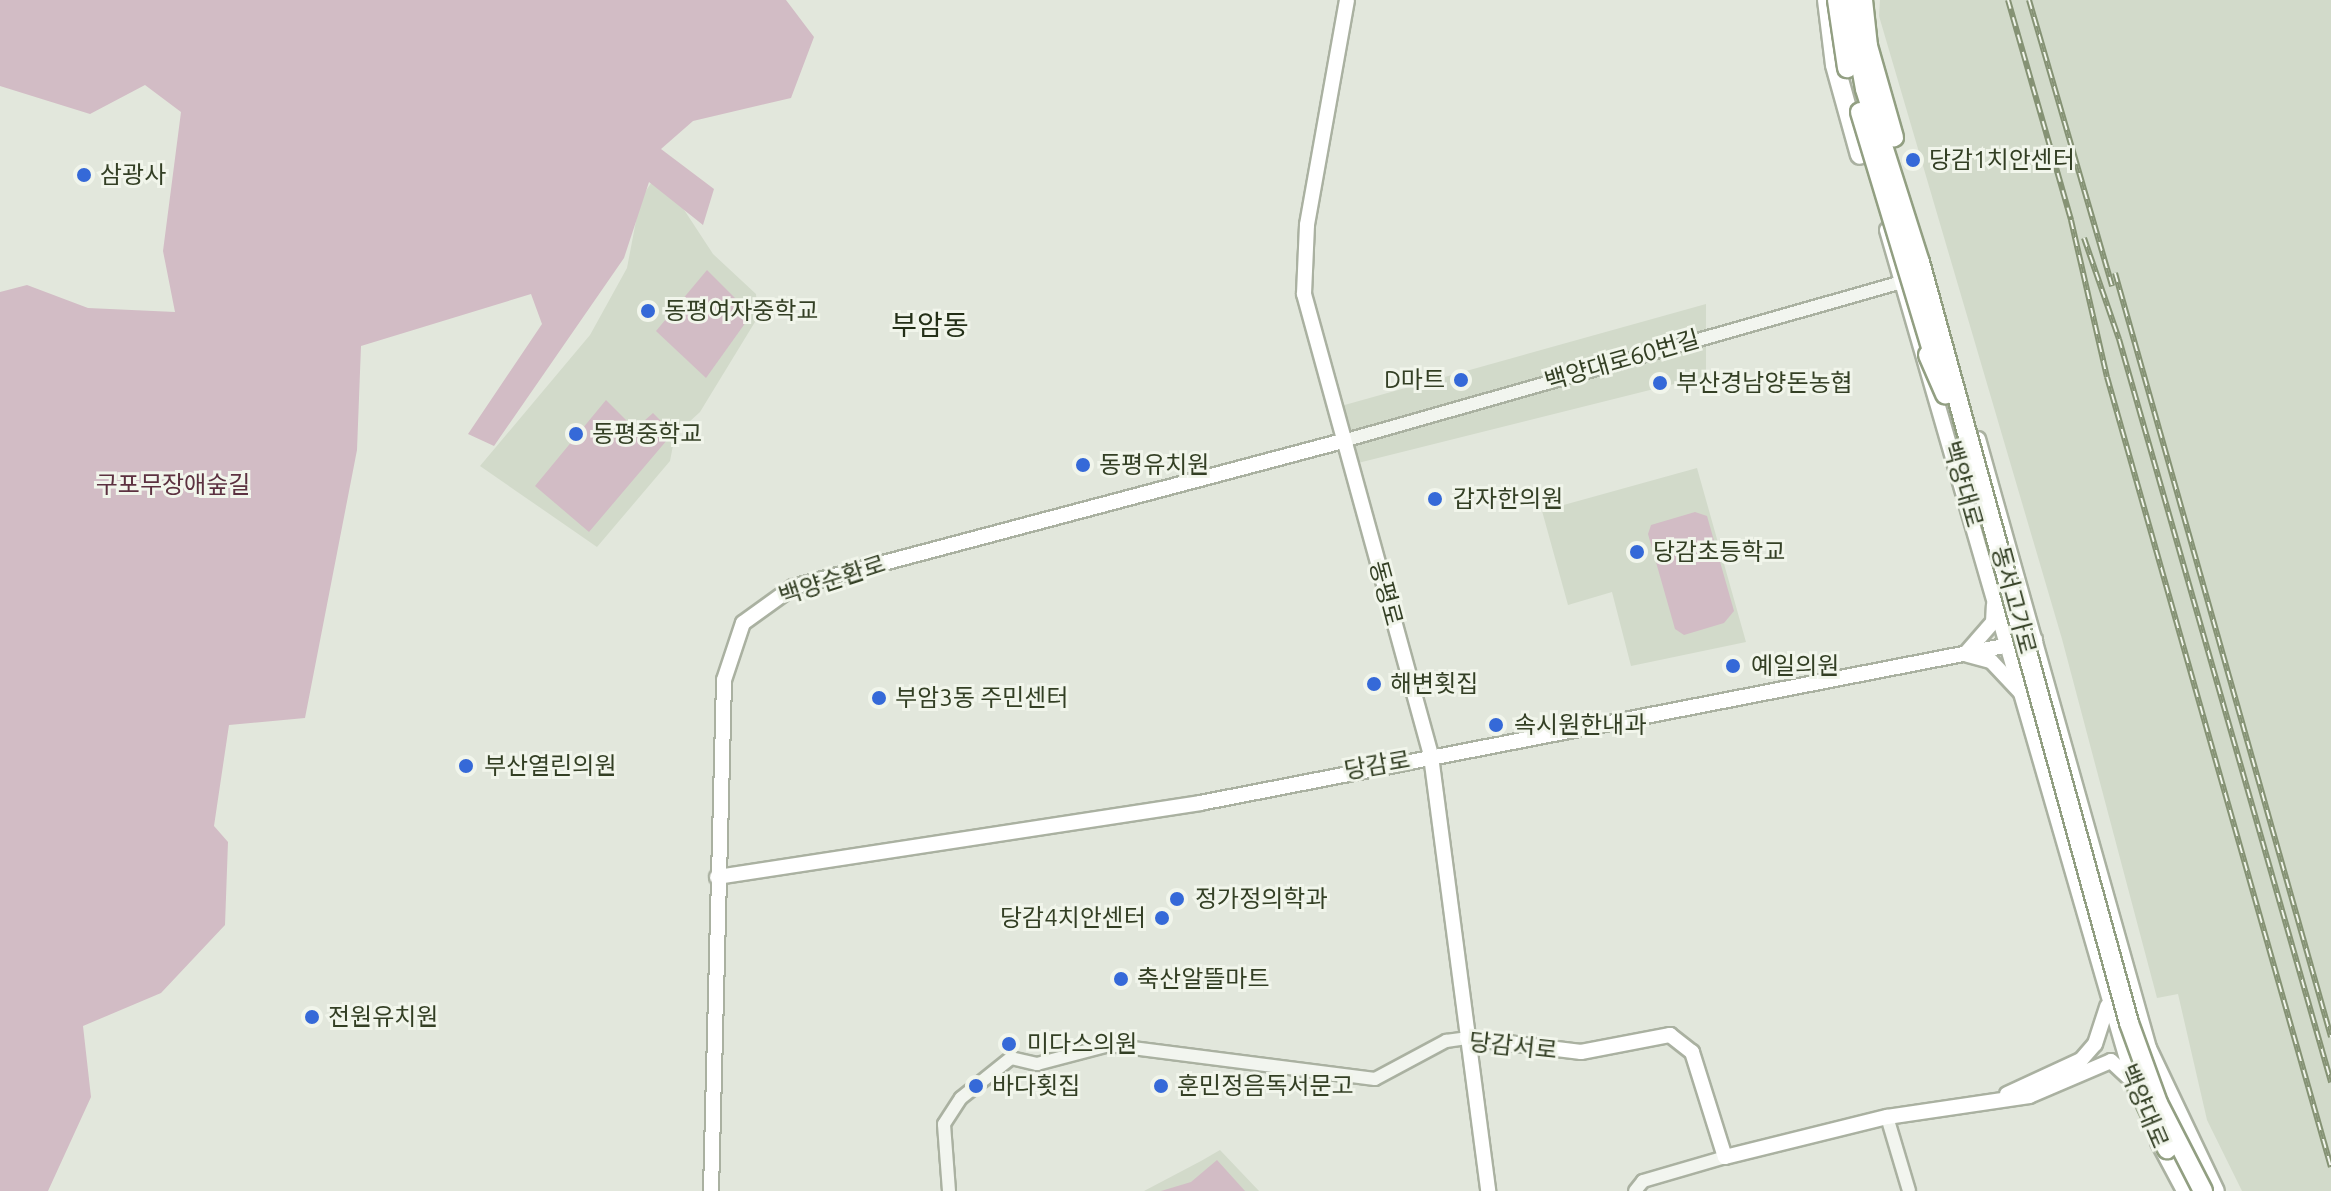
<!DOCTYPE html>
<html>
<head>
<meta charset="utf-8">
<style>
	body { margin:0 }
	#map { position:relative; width:2331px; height:1191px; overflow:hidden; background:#e2e7dc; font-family:Ubuntu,"Noto Sans KR",sans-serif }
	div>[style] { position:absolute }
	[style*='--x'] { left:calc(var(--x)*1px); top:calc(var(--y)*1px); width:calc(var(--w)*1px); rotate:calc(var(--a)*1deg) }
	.built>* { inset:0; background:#d2daca }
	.green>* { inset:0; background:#d2bcc5 }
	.roads { filter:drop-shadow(2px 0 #aab1a1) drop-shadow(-2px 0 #aab1a1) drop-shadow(0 2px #aab1a1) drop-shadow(0 -2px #aab1a1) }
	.minor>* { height:12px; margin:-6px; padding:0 6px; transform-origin:6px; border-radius:6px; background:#f2f5ef }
	.major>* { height:14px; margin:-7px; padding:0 7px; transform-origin:7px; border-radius:7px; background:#fff }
	.highway>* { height:18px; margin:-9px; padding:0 9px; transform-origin:9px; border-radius:9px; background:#fff }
	.rail>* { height:6px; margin-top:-3px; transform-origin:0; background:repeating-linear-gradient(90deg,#f1f5eb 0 9px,#859274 0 18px); box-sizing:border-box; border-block:2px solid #859274 }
	.bridges { filter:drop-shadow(2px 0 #929f82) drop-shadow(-2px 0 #929f82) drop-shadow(0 2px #929f82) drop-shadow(0 -2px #929f82) }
	.highway-bridge>* { height:18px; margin:-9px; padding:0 9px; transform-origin:9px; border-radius:9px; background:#fff }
	.dots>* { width:22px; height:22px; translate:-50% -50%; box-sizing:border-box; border:4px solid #f1f5eb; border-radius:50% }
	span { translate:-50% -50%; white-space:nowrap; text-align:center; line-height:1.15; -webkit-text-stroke:6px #f1f5eb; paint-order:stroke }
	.poi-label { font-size:24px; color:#333f24 }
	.left { translate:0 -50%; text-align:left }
	.right { translate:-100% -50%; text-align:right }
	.street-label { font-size:24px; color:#333f24 }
	.park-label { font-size:24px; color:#5c3140 }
	.quarter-label { font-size:28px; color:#232f17 }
</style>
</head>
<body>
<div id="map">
	<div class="built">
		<div style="clip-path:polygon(1880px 0,2331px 0,2331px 1191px,2242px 1191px,2207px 1120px,2178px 994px,2157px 998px,2062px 639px,1879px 16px)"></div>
		<div style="clip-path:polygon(653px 180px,679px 202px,713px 254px,756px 294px,758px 317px,700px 412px,675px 435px,670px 461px,597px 547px,480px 466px,590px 335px,627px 268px,640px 200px)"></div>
		<div style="clip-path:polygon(1706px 304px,1706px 376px,1358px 463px,1341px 406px)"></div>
		<div style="clip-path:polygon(1697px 468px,1746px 642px,1631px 666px,1612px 592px,1568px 605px,1542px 511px)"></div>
		<div style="clip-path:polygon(1220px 1150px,1259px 1191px,1144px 1191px,1201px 1161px)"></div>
	</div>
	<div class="green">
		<div style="clip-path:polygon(0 0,786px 0,814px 37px,791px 98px,693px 121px,661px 149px,714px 189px,703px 225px,649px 182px,624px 258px,494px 446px,468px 434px,542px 324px,531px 294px,361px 346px,357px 450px,305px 718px,229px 725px,214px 826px,228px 842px,225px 925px,161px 993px,83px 1026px,91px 1097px,48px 1191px,0 1191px,0 292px,27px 285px,88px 308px,175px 312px,163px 251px,181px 112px,145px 85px,90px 114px,0 86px)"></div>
		<div style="clip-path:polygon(707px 270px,743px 306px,746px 322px,706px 378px,656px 331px)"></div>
		<div style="clip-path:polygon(606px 400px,635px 429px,653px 413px,673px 433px,589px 532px,535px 486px)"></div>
		<div style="clip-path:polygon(1695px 512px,1707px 516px,1734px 611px,1724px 623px,1684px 635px,1675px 629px,1648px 534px,1651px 525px)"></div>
		<div style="clip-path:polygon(1217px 1160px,1245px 1191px,1161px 1191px,1191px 1182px)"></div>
	</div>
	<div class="roads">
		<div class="minor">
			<div style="--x:1343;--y:441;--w:588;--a:-15.88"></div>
			<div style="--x:1887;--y:1117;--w:77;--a:73.4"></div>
			<div style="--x:949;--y:1191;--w:67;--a:-94.3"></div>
			<div style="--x:944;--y:1124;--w:31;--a:-57"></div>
			<div style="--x:961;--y:1098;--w:64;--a:-38.7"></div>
			<div style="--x:1011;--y:1058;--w:27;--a:13"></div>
			<div style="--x:1037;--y:1064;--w:74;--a:-14.8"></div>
			<div style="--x:1109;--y:1045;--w:268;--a:7.3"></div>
			<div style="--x:1375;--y:1079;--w:81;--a:-28.2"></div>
			<div style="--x:1446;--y:1041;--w:21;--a:-8"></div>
			<div style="--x:1635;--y:1191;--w:13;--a:-51"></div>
			<div style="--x:1643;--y:1181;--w:85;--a:-16.3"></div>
		</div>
		<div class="major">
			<div style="--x:1347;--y:0;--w:229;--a:100.1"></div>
			<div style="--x:1307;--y:225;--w:69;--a:92.5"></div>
			<div style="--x:1304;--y:294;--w:479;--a:74.6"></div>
			<div style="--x:1431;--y:756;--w:439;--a:82.5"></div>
			<div style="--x:1887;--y:230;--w:899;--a:73.86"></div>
			<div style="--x:1978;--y:439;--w:633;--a:74.32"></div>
			<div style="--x:2149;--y:1048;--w:158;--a:64.6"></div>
			<div style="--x:1966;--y:653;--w:41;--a:-48.9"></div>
			<div style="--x:1993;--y:622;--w:17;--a:-87"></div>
			<div style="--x:1968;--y:655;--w:24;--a:15"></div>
			<div style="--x:1991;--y:661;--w:44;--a:46.8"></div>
			<div style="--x:717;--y:877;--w:489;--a:-8.7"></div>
			<div style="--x:1200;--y:803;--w:851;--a:-11.05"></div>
			<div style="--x:1467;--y:1038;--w:115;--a:7"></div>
			<div style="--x:1581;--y:1052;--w:91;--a:-10.8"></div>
			<div style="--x:1670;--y:1035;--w:28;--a:38"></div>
			<div style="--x:1692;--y:1052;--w:110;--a:72.6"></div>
			<div style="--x:1725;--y:1157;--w:167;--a:-13.9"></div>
			<div style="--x:1887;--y:1117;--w:144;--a:-8.4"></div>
			<div style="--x:2029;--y:1096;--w:89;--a:-23.1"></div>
			<div style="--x:2111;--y:1061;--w:23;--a:43"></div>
			<div style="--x:2007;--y:1094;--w:81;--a:-24.7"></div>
			<div style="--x:2081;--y:1060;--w:21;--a:-49"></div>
			<div style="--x:2095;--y:1044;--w:40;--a:-72"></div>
			<div style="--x:2158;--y:1142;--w:55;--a:62"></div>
			<div style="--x:711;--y:1191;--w:511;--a:-88.54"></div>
			<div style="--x:724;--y:680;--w:60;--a:-71.6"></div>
			<div style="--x:743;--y:623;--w:62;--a:-35.8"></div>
			<div style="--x:793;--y:587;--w:569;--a:-14.87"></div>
		</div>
		<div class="highway">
			<div style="--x:1827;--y:0;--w:65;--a:83"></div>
			<div style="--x:1835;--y:65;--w:93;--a:74.5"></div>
		</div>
	</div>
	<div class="rail">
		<div style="--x:2008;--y:0;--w:229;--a:74"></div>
		<div style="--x:2071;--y:220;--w:161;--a:77.1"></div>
		<div style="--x:2107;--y:377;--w:821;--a:74.17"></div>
		<div style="--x:2029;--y:0;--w:298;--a:73.8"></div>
		<div style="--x:2084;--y:238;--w:107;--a:70.9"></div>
		<div style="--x:2119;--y:339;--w:773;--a:74.07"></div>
		<div style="--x:2115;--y:273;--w:794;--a:74.21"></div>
	</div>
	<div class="bridges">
		<div class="highway-bridge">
			<div style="--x:1837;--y:0;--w:69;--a:81.6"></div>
			<div style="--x:1849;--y:0;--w:90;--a:79.8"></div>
			<div style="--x:1865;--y:89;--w:182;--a:72.4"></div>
			<div style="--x:1920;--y:262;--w:789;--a:74.64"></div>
			<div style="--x:2129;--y:1023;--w:85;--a:70.1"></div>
			<div style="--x:2158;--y:1103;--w:99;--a:62.9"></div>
			<div style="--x:1863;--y:0;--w:46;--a:83.8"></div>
			<div style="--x:1868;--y:46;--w:95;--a:74.1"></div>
			<div style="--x:1860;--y:112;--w:262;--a:73.2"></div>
			<div style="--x:1928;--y:355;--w:43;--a:66.4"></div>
			<div style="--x:2137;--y:1085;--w:71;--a:64.9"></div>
		</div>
	</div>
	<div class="dots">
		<div style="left:1913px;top:160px;background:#3569d8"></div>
		<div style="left:84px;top:175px;background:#3569d8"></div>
		<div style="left:648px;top:311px;background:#3569d8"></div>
		<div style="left:1461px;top:380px;background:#3569d8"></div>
		<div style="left:1660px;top:383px;background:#3569d8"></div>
		<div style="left:576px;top:434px;background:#3569d8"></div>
		<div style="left:1083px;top:465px;background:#3569d8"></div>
		<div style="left:1435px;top:499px;background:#3569d8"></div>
		<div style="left:1637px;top:552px;background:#3569d8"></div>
		<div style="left:1733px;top:666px;background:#3569d8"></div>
		<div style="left:1374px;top:684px;background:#3569d8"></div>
		<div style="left:879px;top:698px;background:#3569d8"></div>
		<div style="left:1496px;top:725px;background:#3569d8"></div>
		<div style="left:466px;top:766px;background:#3569d8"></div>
		<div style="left:1177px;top:899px;background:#3569d8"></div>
		<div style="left:1162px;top:918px;background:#3569d8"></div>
		<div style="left:1121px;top:979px;background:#3569d8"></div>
		<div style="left:312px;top:1017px;background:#3569d8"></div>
		<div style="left:1009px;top:1044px;background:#3569d8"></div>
		<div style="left:976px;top:1086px;background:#3569d8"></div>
		<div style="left:1161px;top:1086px;background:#3569d8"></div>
	</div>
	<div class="poi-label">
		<span class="left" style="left:1929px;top:160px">당감1치안센터</span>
		<span class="left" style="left:100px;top:175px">삼광사</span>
		<span class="left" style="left:664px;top:311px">동평여자중학교</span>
		<span class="right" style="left:1445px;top:380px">D마트</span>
		<span class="left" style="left:1676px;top:383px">부산경남양돈농협</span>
		<span class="left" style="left:592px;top:434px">동평중학교</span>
		<span class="left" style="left:1099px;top:465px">동평유치원</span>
		<span class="left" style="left:1453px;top:499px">갑자한의원</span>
		<span class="left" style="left:1653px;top:552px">당감초등학교</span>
		<span class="left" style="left:1751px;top:666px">예일의원</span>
		<span class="left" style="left:1390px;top:684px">해변횟집</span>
		<span class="left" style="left:895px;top:698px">부암3동 주민센터</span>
		<span class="left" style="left:1514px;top:725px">속시원한내과</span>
		<span class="left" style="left:484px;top:766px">부산열린의원</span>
		<span class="left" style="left:1195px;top:899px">정가정의학과</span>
		<span class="right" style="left:1146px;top:918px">당감4치안센터</span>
		<span class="left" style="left:1137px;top:979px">축산알뜰마트</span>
		<span class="left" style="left:328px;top:1017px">전원유치원</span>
		<span class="left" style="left:1027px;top:1044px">미다스의원</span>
		<span class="left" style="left:992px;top:1086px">바다횟집</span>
		<span class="left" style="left:1177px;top:1086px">훈민정음독서문고</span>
	</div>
	<div class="street-label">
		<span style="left:1622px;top:360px;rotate:-16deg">백양대로60번길</span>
		<span style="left:1963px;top:484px;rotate:74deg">백양대로</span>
		<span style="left:832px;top:580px;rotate:-18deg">백양순환로</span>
		<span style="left:1386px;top:593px;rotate:75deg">동평로</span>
		<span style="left:2014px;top:600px;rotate:75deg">동서고가로</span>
		<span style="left:1377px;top:765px;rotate:-10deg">당감로</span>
		<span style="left:1513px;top:1046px;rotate:6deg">당감서로</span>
		<span style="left:2144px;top:1106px;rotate:67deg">백양대로</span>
	</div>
	<div class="park-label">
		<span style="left:173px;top:485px">구포무장애숲길</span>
	</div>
	<div class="quarter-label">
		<span style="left:930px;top:325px">부암동</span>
	</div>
</div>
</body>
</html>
